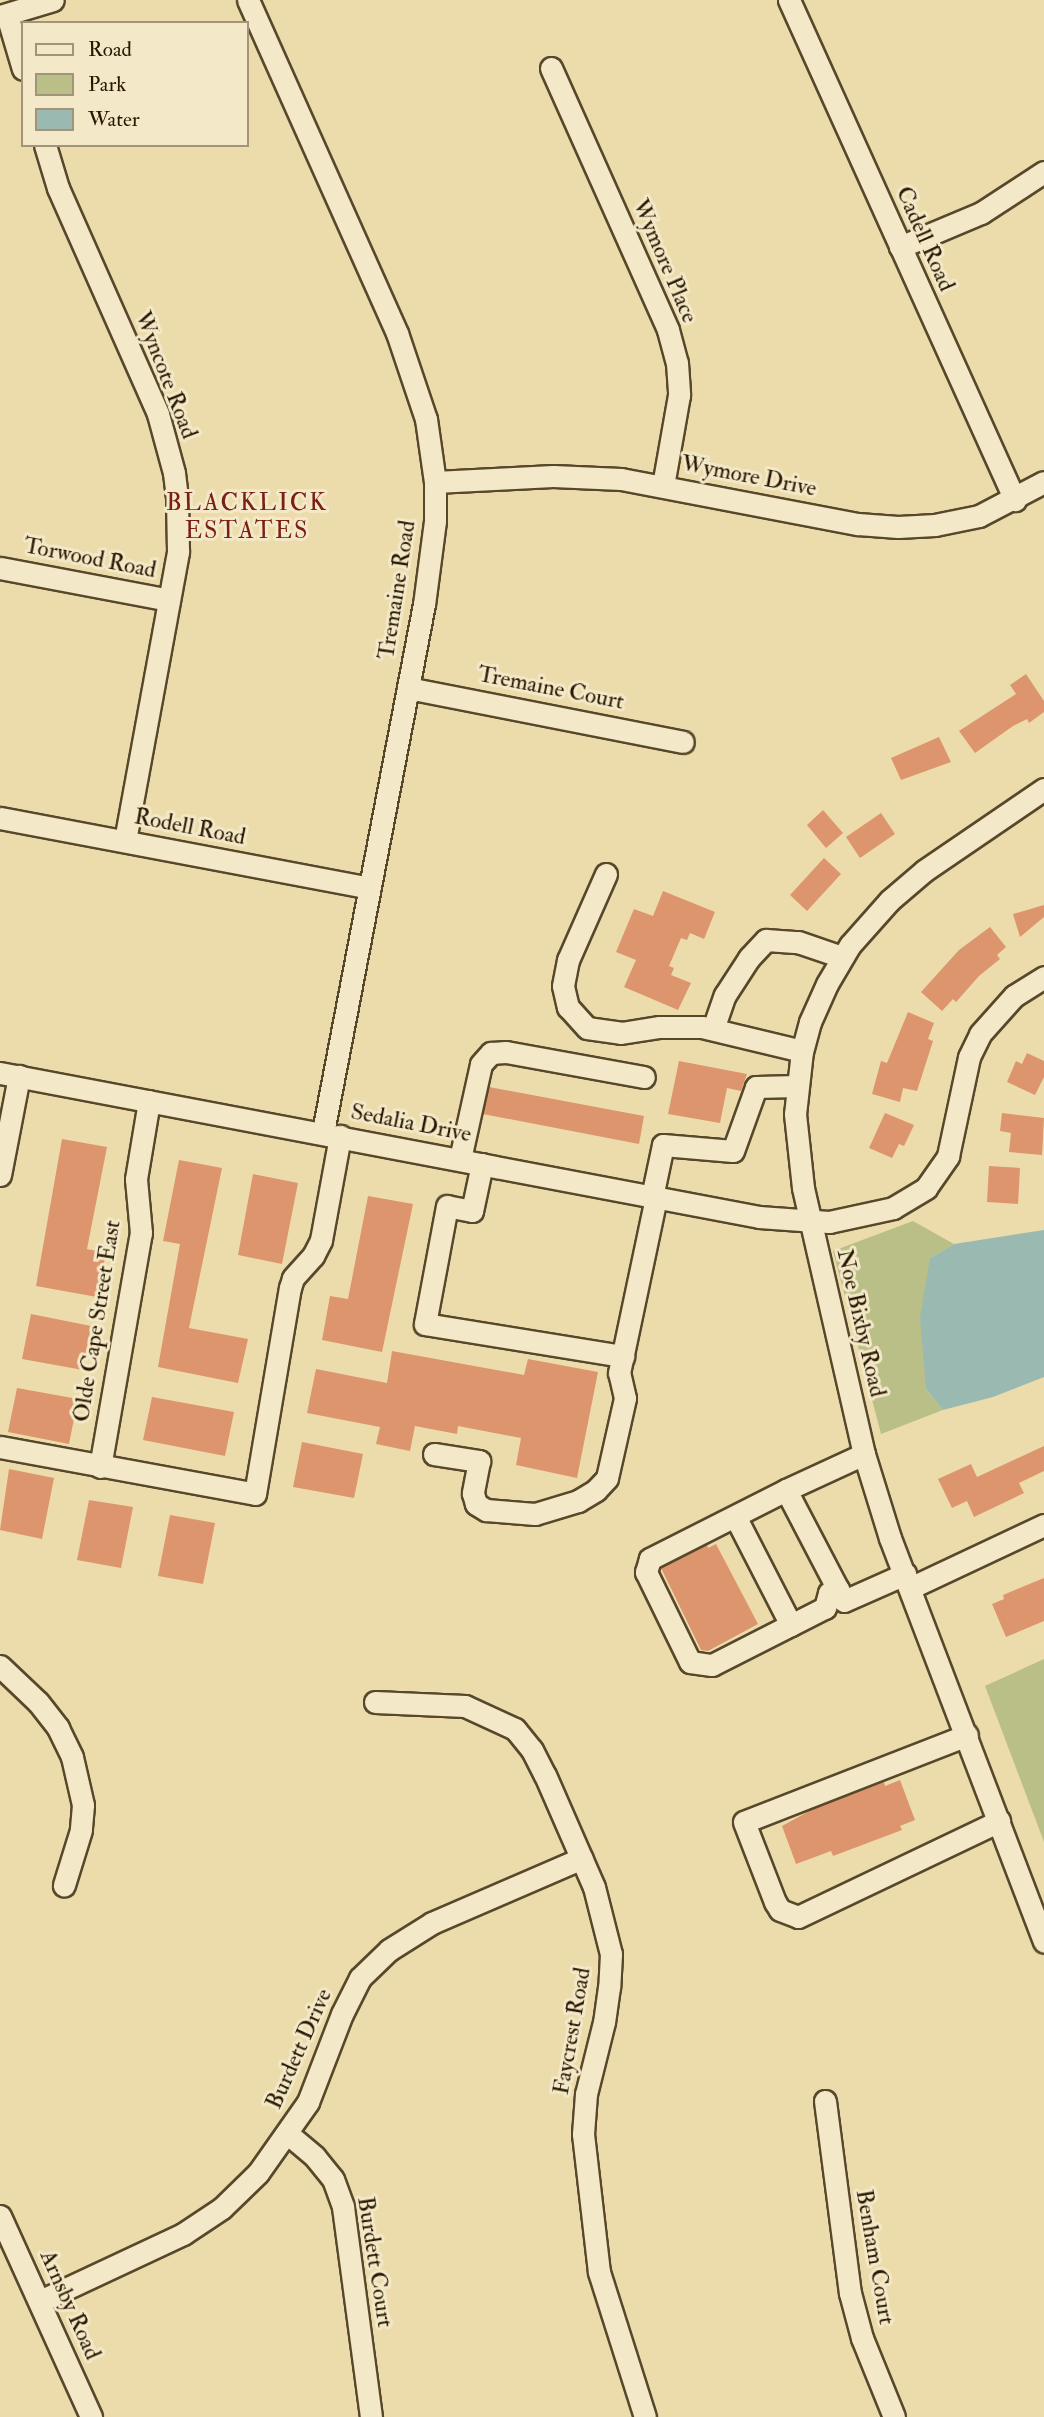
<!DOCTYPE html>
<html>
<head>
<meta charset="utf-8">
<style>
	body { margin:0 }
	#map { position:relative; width:1044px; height:2417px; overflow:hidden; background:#ecdcab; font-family:"IM FELL Double Pica",serif }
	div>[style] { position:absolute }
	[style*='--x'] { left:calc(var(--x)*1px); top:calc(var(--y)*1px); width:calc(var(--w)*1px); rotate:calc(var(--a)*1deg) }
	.green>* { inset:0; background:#babf87 }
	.water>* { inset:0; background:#9abab1 }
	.building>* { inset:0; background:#dd956e }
	.roads { filter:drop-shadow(2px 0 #58482b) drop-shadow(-2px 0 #58482b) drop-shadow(0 2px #58482b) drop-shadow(0 -2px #58482b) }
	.minor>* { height:21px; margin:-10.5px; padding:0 10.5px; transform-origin:10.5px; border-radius:10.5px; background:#f3e8c8 }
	span { translate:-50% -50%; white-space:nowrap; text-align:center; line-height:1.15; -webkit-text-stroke:6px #f3e8c8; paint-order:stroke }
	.street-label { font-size:23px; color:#271700 }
	.neighbourhood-label { font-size:24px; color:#7a1f14; letter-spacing:2px }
	.legend { position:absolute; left:21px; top:21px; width:228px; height:126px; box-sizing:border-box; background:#f3e8c8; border:2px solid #a19478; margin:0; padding:9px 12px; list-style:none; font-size:21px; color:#271700 }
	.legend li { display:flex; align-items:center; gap:14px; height:35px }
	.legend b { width:35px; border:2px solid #a19478 }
</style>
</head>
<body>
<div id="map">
	<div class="green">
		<div style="clip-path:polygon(913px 1221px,954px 1244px,930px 1258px,926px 1389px,943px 1410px,881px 1434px,833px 1251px)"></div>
		<div style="clip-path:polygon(1044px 1659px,1044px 1842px,985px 1686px)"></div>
	</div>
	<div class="water">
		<div style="clip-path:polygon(1044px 1230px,1044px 1377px,993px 1397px,943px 1410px,926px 1389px,920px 1317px,930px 1258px,954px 1244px)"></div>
	</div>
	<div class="building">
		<div style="clip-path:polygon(1026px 674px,1044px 701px,1044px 712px,1029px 723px,1027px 719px,1013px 726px,975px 753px,959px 731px,1016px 694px,1010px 685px)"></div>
		<div style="clip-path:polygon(939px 737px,951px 762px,901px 780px,891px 758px)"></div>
		<div style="clip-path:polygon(823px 810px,843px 833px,826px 848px,807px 825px)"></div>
		<div style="clip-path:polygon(881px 813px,895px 834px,860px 858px,846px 837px)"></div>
		<div style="clip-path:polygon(824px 858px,841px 874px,807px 911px,790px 895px)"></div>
		<div style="clip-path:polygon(663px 891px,715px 912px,704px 939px,690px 933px,687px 940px,681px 938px,669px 966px,674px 968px,671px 975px,691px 983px,678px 1010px,624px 987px,636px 960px,616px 952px,634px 909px,653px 916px)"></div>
		<div style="clip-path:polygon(1044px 905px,1044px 917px,1020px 937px,1013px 914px)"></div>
		<div style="clip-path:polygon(990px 927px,1006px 947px,997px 955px,1000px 959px,979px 976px,956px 1002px,953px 999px,942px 1011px,921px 992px,959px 950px)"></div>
		<div style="clip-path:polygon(908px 1012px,934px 1023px,928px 1039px,933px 1041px,917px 1091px,903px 1088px,900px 1102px,872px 1094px,881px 1061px,887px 1063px)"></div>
		<div style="clip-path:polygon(1027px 1053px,1044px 1061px,1044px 1077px,1035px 1095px,1007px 1082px,1016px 1061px,1022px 1064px)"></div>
		<div style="clip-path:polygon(679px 1061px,747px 1074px,741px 1091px,727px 1088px,720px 1123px,668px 1114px)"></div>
		<div style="clip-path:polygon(489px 1087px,644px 1116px,639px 1144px,483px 1114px)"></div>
		<div style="clip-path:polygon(885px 1113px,914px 1125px,904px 1146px,899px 1144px,892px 1158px,869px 1148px)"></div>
		<div style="clip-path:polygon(1002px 1113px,1044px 1118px,1042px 1155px,1009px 1152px,1011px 1133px,1000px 1131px)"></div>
		<div style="clip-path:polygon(62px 1139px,107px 1147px,87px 1249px,106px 1253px,97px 1297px,36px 1286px)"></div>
		<div style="clip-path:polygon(179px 1160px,222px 1168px,189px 1328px,248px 1339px,238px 1383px,158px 1367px,180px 1244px,163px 1241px)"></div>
		<div style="clip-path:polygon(989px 1166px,1020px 1168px,1018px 1204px,987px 1202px)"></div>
		<div style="clip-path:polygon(253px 1174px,298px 1183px,282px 1264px,238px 1255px)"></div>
		<div style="clip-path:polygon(368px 1196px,413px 1204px,382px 1352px,322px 1340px,330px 1296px,348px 1299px)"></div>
		<div style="clip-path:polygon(31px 1314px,91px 1326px,83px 1370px,22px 1359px)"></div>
		<div style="clip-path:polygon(392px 1351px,524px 1375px,528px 1359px,598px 1372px,577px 1478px,516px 1465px,521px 1438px,458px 1426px,457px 1434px,415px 1426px,410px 1451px,376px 1444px,380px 1427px,307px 1413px,316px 1369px,387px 1383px)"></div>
		<div style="clip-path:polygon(17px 1388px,78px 1399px,69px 1444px,8px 1432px)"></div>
		<div style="clip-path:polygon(152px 1397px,234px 1412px,225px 1456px,143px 1440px)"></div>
		<div style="clip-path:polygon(302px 1442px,363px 1454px,354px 1498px,293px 1487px)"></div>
		<div style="clip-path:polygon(1044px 1446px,1044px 1471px,1019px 1483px,1024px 1493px,974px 1517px,967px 1501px,952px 1508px,938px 1479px,971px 1464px,977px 1477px)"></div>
		<div style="clip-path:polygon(9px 1469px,54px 1478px,42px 1539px,0 1530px)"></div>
		<div style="clip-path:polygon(89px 1500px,133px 1507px,121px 1568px,77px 1560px)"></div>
		<div style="clip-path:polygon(170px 1515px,215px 1523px,203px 1584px,158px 1576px)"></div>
		<div style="clip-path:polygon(716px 1544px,758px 1624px,708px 1651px,701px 1650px,661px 1568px,707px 1545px,708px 1548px)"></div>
		<div style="clip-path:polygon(1044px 1578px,1044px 1621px,1006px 1637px,992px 1604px,1004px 1599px,1003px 1595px)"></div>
		<div style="clip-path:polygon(900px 1780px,915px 1820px,900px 1826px,902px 1830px,833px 1856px,831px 1851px,796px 1864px,782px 1826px,815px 1808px,884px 1782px,885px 1786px)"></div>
	</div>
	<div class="roads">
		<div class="minor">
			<div style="--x:248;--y:0;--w:365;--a:65.9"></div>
			<div style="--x:397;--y:333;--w:91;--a:71.4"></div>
			<div style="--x:426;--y:419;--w:64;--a:81.9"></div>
			<div style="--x:435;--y:482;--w:39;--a:90"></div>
			<div style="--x:435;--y:521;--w:84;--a:97.5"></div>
			<div style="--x:424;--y:604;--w:538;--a:100.83"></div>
			<div style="--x:789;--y:0;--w:549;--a:65.68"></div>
			<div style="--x:7;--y:15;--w:56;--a:73.5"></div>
			<div style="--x:0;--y:16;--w:55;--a:-16.8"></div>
			<div style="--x:551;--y:68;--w:287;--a:65.9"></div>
			<div style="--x:668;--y:330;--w:34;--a:75"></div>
			<div style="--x:677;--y:363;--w:32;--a:86"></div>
			<div style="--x:679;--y:395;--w:92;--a:100"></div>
			<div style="--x:45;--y:145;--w:45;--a:73.2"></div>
			<div style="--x:58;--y:188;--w:247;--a:66.1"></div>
			<div style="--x:158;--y:414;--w:61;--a:74.8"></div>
			<div style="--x:174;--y:473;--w:26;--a:83"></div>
			<div style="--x:177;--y:499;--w:53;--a:88.9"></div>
			<div style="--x:178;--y:552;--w:294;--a:100.4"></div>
			<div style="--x:900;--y:247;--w:88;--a:-22.8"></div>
			<div style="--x:981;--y:213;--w:75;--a:-33.1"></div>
			<div style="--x:435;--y:482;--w:118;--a:-2.9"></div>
			<div style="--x:553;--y:476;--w:68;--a:2.5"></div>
			<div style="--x:621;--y:479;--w:241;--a:10.8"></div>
			<div style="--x:858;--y:524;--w:40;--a:4.3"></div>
			<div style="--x:898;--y:527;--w:37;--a:-3"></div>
			<div style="--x:935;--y:525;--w:45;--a:-11.6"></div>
			<div style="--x:979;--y:516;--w:73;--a:-27.6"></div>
			<div style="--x:0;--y:568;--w:172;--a:10.7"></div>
			<div style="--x:408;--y:688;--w:280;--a:11.1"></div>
			<div style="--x:1044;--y:789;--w:145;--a:145.7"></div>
			<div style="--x:924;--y:871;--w:45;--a:139.5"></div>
			<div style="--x:890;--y:900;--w:60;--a:131.6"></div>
			<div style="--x:850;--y:945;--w:45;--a:120.5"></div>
			<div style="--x:827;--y:984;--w:42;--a:114.1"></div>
			<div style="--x:810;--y:1022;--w:30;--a:105"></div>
			<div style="--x:802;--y:1051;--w:63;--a:96.3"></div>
			<div style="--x:795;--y:1114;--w:74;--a:83.8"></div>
			<div style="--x:803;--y:1188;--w:273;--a:77.1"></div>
			<div style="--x:864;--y:1454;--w:88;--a:72.8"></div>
			<div style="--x:890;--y:1538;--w:432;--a:69.1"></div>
			<div style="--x:0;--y:818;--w:376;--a:10.7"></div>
			<div style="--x:606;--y:874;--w:94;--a:113.8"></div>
			<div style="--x:568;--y:960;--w:26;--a:101"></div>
			<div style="--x:563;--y:986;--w:22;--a:77"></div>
			<div style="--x:568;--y:1007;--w:28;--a:48"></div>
			<div style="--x:587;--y:1028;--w:34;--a:8"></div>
			<div style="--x:621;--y:1033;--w:39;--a:-9"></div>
			<div style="--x:660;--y:1027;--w:42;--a:0"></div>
			<div style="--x:702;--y:1027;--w:103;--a:13.5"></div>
			<div style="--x:713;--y:1029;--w:36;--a:-71"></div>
			<div style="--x:725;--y:995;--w:44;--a:-57"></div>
			<div style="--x:749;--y:958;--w:25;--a:-47"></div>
			<div style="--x:766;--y:940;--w:32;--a:4"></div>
			<div style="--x:798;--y:942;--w:46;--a:18.8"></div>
			<div style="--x:0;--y:1073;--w:773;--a:10.74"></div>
			<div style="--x:759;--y:1217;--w:70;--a:4.1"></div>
			<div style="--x:829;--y:1222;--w:66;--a:-12.3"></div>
			<div style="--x:893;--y:1208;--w:39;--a:-31"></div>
			<div style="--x:926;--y:1188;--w:39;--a:-55"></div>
			<div style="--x:948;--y:1156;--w:101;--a:-78"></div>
			<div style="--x:969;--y:1057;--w:25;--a:-64"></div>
			<div style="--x:980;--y:1034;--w:51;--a:-48.2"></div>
			<div style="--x:1014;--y:996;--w:36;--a:-32"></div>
			<div style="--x:460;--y:1159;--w:97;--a:-77.5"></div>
			<div style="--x:481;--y:1064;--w:15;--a:-48"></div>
			<div style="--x:491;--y:1053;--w:15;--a:-4"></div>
			<div style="--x:506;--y:1052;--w:140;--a:10.3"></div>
			<div style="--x:482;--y:1164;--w:48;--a:102"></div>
			<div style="--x:472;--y:1211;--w:25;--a:-169"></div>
			<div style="--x:447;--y:1206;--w:120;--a:100.6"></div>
			<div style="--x:425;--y:1324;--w:201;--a:9.2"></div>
			<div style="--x:0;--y:1175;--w:101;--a:-79.1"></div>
			<div style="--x:652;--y:1197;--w:53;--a:-78.1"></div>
			<div style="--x:663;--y:1145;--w:70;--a:4.9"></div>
			<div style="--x:733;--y:1151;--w:68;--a:-70.2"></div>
			<div style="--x:756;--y:1087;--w:41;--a:-1.4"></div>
			<div style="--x:0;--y:1447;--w:259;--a:10.4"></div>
			<div style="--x:255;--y:1494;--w:209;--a:-80.4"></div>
			<div style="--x:290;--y:1288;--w:10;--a:-73"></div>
			<div style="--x:293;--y:1278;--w:30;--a:-48"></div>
			<div style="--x:313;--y:1256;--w:18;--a:-63"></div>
			<div style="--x:321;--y:1240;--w:106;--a:-79.6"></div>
			<div style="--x:434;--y:1454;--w:46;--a:8.8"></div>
			<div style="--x:479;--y:1461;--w:33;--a:101"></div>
			<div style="--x:473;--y:1493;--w:11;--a:75"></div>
			<div style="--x:476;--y:1504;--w:12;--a:31"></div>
			<div style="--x:486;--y:1510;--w:49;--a:4.7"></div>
			<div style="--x:535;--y:1514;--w:45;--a:-16.8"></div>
			<div style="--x:578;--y:1501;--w:21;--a:-31"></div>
			<div style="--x:596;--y:1490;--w:16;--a:-47"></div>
			<div style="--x:607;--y:1478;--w:82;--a:-77.3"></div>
			<div style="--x:625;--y:1398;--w:26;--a:-103"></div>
			<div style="--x:619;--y:1373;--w:179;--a:-78.1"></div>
			<div style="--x:864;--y:1454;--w:86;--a:155.2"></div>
			<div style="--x:786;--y:1490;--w:125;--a:62.4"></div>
			<div style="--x:844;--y:1601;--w:67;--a:-23.9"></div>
			<div style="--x:100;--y:1467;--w:238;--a:-80.1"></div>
			<div style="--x:141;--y:1233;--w:54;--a:-95.3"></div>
			<div style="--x:136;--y:1179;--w:79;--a:-80.5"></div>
			<div style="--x:786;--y:1490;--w:153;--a:153.1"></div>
			<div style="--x:650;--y:1559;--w:14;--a:107"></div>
			<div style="--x:646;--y:1572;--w:100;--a:63.9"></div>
			<div style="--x:690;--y:1662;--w:22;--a:8"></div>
			<div style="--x:712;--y:1665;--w:89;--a:-26.9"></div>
			<div style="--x:736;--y:1518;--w:120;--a:62.8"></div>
			<div style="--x:791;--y:1625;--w:38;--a:-27"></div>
			<div style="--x:825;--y:1608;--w:16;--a:-75"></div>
			<div style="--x:829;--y:1593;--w:10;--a:-24"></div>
			<div style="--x:910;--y:1588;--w:148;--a:-25.2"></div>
			<div style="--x:0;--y:1666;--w:52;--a:43.5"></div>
			<div style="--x:38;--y:1702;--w:33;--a:52"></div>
			<div style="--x:58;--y:1728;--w:32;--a:64"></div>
			<div style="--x:72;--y:1757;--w:49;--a:77.1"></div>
			<div style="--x:83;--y:1805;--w:25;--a:95"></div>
			<div style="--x:81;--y:1830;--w:58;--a:107.2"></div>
			<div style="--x:375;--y:1702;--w:90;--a:2.5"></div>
			<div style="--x:465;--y:1706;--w:55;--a:24.7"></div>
			<div style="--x:515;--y:1729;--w:27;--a:51"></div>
			<div style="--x:532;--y:1750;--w:28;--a:63"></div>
			<div style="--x:545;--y:1775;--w:122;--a:66.4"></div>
			<div style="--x:594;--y:1887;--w:69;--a:75.8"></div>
			<div style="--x:611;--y:1954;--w:33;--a:93"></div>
			<div style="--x:609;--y:1987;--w:35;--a:98"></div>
			<div style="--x:604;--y:2022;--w:74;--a:104"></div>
			<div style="--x:586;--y:2094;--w:40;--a:94.3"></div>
			<div style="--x:583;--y:2134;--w:139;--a:83.4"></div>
			<div style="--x:599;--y:2272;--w:152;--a:72.4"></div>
			<div style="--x:967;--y:1735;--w:239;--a:158.7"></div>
			<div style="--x:744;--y:1822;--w:86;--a:68.8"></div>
			<div style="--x:775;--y:1902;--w:9;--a:58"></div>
			<div style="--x:780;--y:1910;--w:19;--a:21"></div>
			<div style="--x:798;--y:1917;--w:223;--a:-25.5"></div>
			<div style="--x:825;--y:2101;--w:194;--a:82.6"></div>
			<div style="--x:850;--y:2293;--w:47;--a:75.1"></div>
			<div style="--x:862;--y:2338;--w:85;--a:67.9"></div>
			<div style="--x:288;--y:2134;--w:35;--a:40"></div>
			<div style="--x:315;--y:2157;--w:28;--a:51"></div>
			<div style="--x:333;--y:2179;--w:30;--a:70"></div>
			<div style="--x:343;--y:2207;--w:212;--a:82.4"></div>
			<div style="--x:0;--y:2216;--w:221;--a:65.6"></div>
			<div style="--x:40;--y:2301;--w:158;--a:-25.1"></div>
			<div style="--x:183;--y:2234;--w:47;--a:-33.7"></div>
			<div style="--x:222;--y:2208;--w:50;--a:-44.2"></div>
			<div style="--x:258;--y:2173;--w:87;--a:-54.8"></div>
			<div style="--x:308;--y:2102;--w:94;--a:-68.9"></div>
			<div style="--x:342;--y:2014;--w:40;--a:-63.4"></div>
			<div style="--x:360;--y:1978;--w:40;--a:-44"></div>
			<div style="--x:389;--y:1950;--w:51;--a:-32.1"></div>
			<div style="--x:432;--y:1923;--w:163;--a:-23.4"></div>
		</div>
	</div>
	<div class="street-label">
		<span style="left:925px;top:239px;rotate:66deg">Cadell Road</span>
		<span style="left:665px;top:261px;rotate:67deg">Wymore Place</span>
		<span style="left:166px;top:375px;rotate:69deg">Wyncote Road</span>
		<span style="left:749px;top:476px;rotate:11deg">Wymore Drive</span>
		<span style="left:90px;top:558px;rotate:11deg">Torwood Road</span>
		<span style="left:397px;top:590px;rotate:-81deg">Tremaine Road</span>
		<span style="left:551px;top:688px;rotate:11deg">Tremaine Court</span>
		<span style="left:190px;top:827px;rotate:11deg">Rodell Road</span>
		<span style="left:411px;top:1123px;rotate:11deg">Sedalia Drive</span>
		<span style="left:97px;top:1321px;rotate:-81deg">Olde Cape Street East</span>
		<span style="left:861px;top:1323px;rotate:77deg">Noe Bixby Road</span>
		<span style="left:572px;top:2031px;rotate:-80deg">Faycrest Road</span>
		<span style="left:299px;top:2049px;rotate:-66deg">Burdett Drive</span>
		<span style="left:875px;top:2257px;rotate:80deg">Benham Court</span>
		<span style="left:375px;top:2262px;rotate:81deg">Burdett Court</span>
		<span style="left:70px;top:2305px;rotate:66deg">Arnsby Road</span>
	</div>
	<div class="neighbourhood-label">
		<span style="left:247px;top:517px">BLACKLICK<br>ESTATES</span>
	</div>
	<ul class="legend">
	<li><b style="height:9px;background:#f3e8c8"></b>Road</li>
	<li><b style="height:19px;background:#babf87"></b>Park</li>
	<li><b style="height:19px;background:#9abab1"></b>Water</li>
	</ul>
</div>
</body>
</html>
